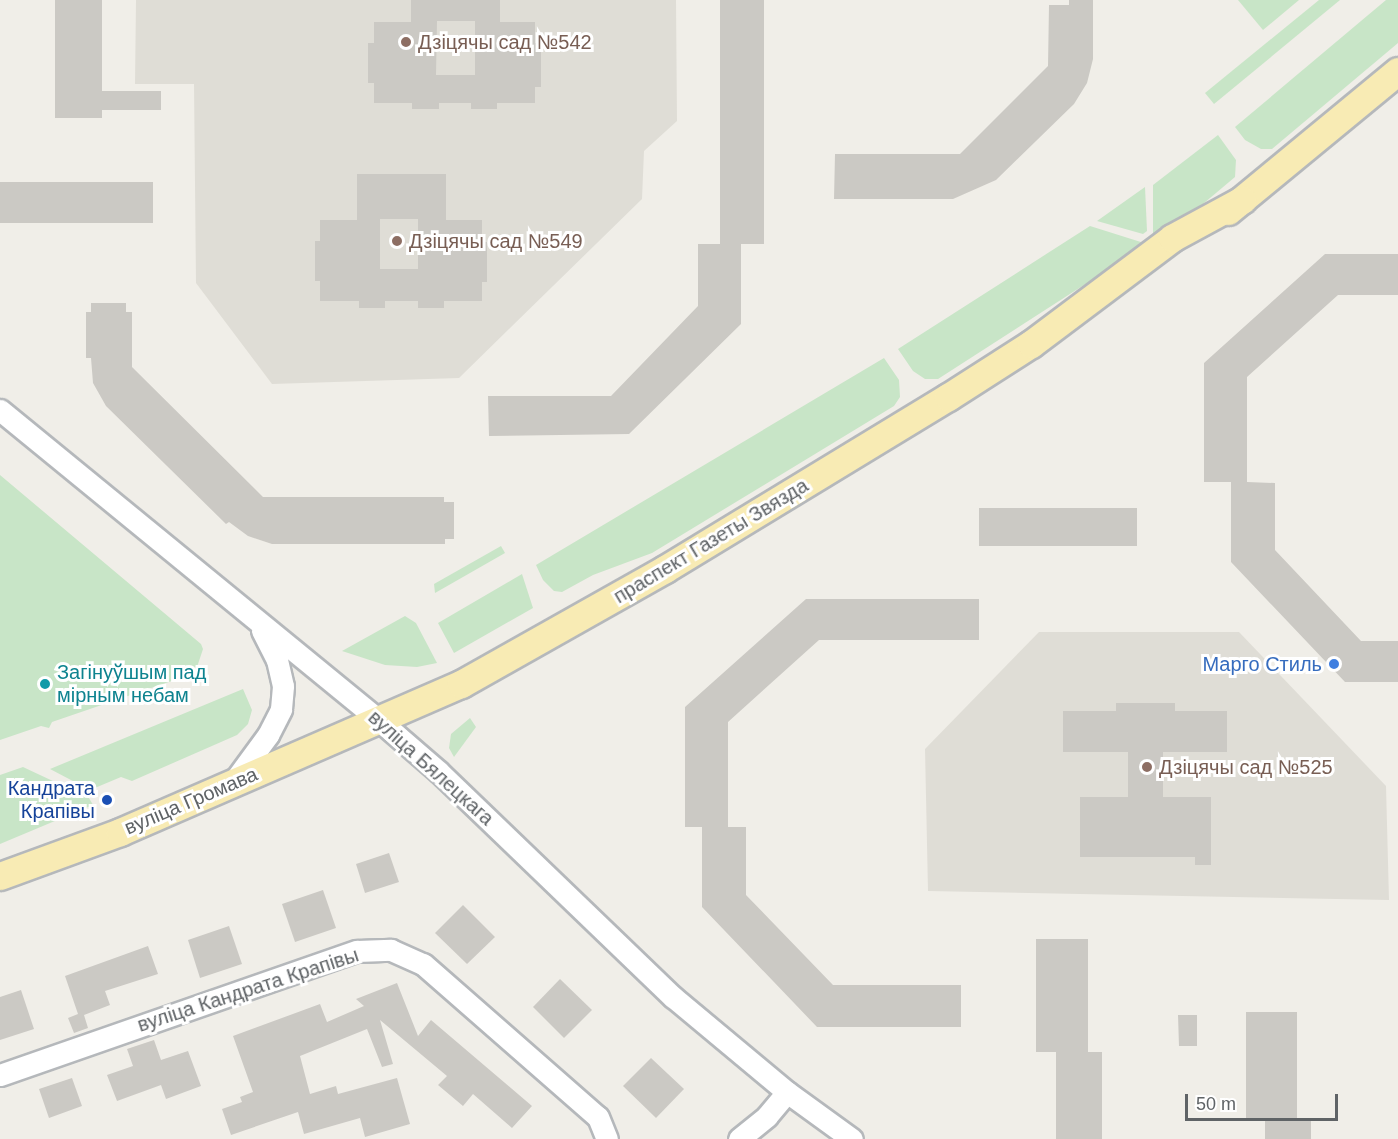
<!DOCTYPE html>
<html>
<head>
<meta charset="utf-8">
<style>
	body { margin:0 }
	#map { position:relative; width:1398px; height:1139px; overflow:hidden; background:#f0eee8; font-family:Helvetica,sans-serif }
	div>[style] { position:absolute }
	[style*='--x'] { left:calc(var(--x)*1px); top:calc(var(--y)*1px); width:calc(var(--w)*1px); rotate:calc(var(--a)*1deg) }
	.education>* { inset:0; background:#dfddd6 }
	.green>* { inset:0; background:#c8e5c7 }
	.building>* { inset:0; background:#cbc9c4 }
	.roads { filter:drop-shadow(2px 0 #b5b8bb) drop-shadow(-2px 0 #b5b8bb) drop-shadow(0 2px #b5b8bb) drop-shadow(0 -2px #b5b8bb) }
	.minor>* { height:21px; margin:-10.5px; padding:0 10.5px; transform-origin:10.5px; border-radius:10.5px; background:#fff }
	.major>* { height:27px; margin:-13.5px; padding:0 13.5px; transform-origin:13.5px; border-radius:13.5px; background:#f8ebb4 }
	.dots>* { width:16px; height:16px; translate:-50% -50%; box-sizing:border-box; border:3px solid #fff; border-radius:50% }
	span { translate:-50% -50%; white-space:nowrap; text-align:center; line-height:1.15; -webkit-text-stroke:6px #fff; paint-order:stroke }
	.education-label { font-size:20px; color:#785e54 }
	.left { translate:0 -50%; text-align:left }
	.street-label { font-size:20px; color:#5f6366 }
	.shop-label { font-size:20px; color:#366cbe }
	.right { translate:-100% -50%; text-align:right }
	.culture-label { font-size:20px; color:#0d838f }
	.transit-label { font-size:20px; color:#164399 }
	.scale { position:absolute; left:1185px; top:1094px; width:153px; height:27px; box-sizing:border-box; border:3px solid #5f6366; border-top:0; padding-left:8px; font-size:18px; line-height:21px; white-space:nowrap; color:#5f6366; -webkit-text-stroke:4px #fff; paint-order:stroke }
</style>
</head>
<body>
<div id="map">
	<div class="education">
		<div style="clip-path:polygon(136px 0,676px 0,677px 121px,644px 151px,642px 199px,459px 378px,272px 384px,196px 283px,194px 84px,135px 84px)"></div>
		<div style="clip-path:polygon(1039px 632px,1239px 632px,1386px 786px,1389px 900px,928px 891px,925px 749px)"></div>
	</div>
	<div class="green">
		<div style="clip-path:polygon(1238px 0,1299px 0,1263px 30px)"></div>
		<div style="clip-path:polygon(1319px 0,1340px 0,1214px 104px,1205px 93px)"></div>
		<div style="clip-path:polygon(1386px 0,1398px 0,1398px 43px,1272px 149px,1261px 149px,1245px 140px,1235px 127px)"></div>
		<div style="clip-path:polygon(1218px 135px,1236px 160px,1235px 177px,1191px 214px,1153px 237px,1153px 185px)"></div>
		<div style="clip-path:polygon(1145px 187px,1147px 231px,1143px 234px,1097px 221px)"></div>
		<div style="clip-path:polygon(1090px 226px,1144px 243px,1093px 284px,1087px 283px,938px 379px,925px 379px,913px 371px,898px 349px)"></div>
		<div style="clip-path:polygon(884px 358px,899px 380px,900px 397px,894px 406px,652px 553px,593px 575px,562px 592px,554px 591px,543px 580px,536px 565px)"></div>
		<div style="clip-path:polygon(0 475px,201px 644px,203px 649px,195px 673px,52px 722px,49px 728px,41px 726px,0 740px)"></div>
		<div style="clip-path:polygon(501px 546px,505px 553px,435px 593px,434px 584px)"></div>
		<div style="clip-path:polygon(522px 574px,533px 608px,454px 653px,438px 623px)"></div>
		<div style="clip-path:polygon(405px 616px,416px 623px,437px 663px,417px 667px,385px 665px,342px 651px)"></div>
		<div style="clip-path:polygon(243px 689px,252px 710px,248px 724px,237px 735px,132px 781px,121px 777px,90px 790px,50px 769px)"></div>
		<div style="clip-path:polygon(470px 718px,476px 727px,454px 757px,449px 748px,451px 734px)"></div>
		<div style="clip-path:polygon(23px 767px,89px 798px,93px 805px,0 844px,0 775px)"></div>
	</div>
	<div class="building">
		<div style="clip-path:polygon(55px 0,102px 0,102px 91px,161px 91px,161px 110px,102px 110px,102px 118px,55px 118px)"></div>
		<div style="clip-path:polygon(evenodd,411px 0,500px 0,500px 22px,535px 22px,535px 43px,541px 43px,541px 87px,535px 87px,535px 103px,497px 103px,497px 109px,471px 109px,471px 103px,439px 103px,439px 109px,412px 109px,412px 103px,374px 103px,374px 83px,368px 83px,368px 43px,374px 43px,374px 22px,411px 22px,411px 0,437px 21px,475px 21px,475px 75px,436px 75px,437px 21px)"></div>
		<div style="clip-path:polygon(720px 0,764px 0,764px 244px,741px 244px,741px 324px,629px 434px,489px 436px,488px 396px,611px 396px,698px 306px,698px 244px,720px 244px)"></div>
		<div style="clip-path:polygon(1069px 0,1093px 0,1093px 59px,1087px 83px,1074px 104px,996px 180px,953px 199px,834px 199px,835px 154px,960px 154px,1048px 66px,1049px 5px,1069px 5px)"></div>
		<div style="clip-path:polygon(evenodd,357px 174px,446px 174px,446px 220px,482px 220px,482px 242px,487px 242px,487px 282px,482px 282px,482px 301px,444px 301px,444px 308px,418px 308px,418px 301px,385px 301px,385px 308px,359px 308px,359px 301px,320px 301px,320px 281px,315px 281px,315px 241px,320px 241px,320px 220px,357px 220px,357px 174px,380px 219px,418px 219px,418px 269px,380px 269px,380px 219px)"></div>
		<div style="clip-path:polygon(0 182px,153px 182px,153px 223px,0 223px)"></div>
		<div style="clip-path:polygon(1325px 254px,1398px 254px,1398px 295px,1338px 295px,1247px 377px,1247px 482px,1275px 483px,1275px 550px,1361px 641px,1398px 641px,1398px 682px,1345px 682px,1231px 562px,1231px 482px,1204px 482px,1204px 363px)"></div>
		<div style="clip-path:polygon(91px 303px,126px 303px,126px 312px,132px 312px,132px 367px,263px 497px,444px 497px,444px 502px,454px 502px,454px 539px,445px 539px,445px 544px,272px 544px,248px 536px,229px 522px,226px 524px,106px 406px,93px 383px,91px 358px,86px 358px,86px 312px,91px 312px)"></div>
		<div style="clip-path:polygon(979px 508px,1137px 508px,1137px 546px,979px 546px)"></div>
		<div style="clip-path:polygon(806px 599px,979px 599px,979px 640px,819px 640px,728px 722px,728px 827px,746px 827px,746px 895px,833px 985px,961px 985px,961px 1027px,817px 1027px,702px 907px,702px 827px,685px 827px,685px 707px)"></div>
		<div style="clip-path:polygon(1116px 703px,1175px 703px,1175px 711px,1227px 711px,1227px 752px,1163px 752px,1163px 797px,1211px 797px,1211px 865px,1195px 865px,1195px 857px,1080px 857px,1080px 797px,1128px 797px,1128px 752px,1063px 752px,1063px 711px,1116px 711px)"></div>
		<div style="clip-path:polygon(389px 853px,399px 882px,365px 893px,356px 864px)"></div>
		<div style="clip-path:polygon(323px 890px,336px 928px,295px 942px,282px 904px)"></div>
		<div style="clip-path:polygon(463px 905px,495px 937px,467px 964px,435px 933px)"></div>
		<div style="clip-path:polygon(229px 926px,242px 964px,200px 978px,188px 940px)"></div>
		<div style="clip-path:polygon(1036px 939px,1088px 939px,1088px 1052px,1102px 1052px,1102px 1139px,1056px 1139px,1056px 1052px,1036px 1052px)"></div>
		<div style="clip-path:polygon(148px 946px,158px 974px,105px 991px,110px 1005px,84px 1015px,88px 1028px,74px 1033px,68px 1018px,78px 1014px,65px 976px)"></div>
		<div style="clip-path:polygon(560px 979px,592px 1010px,564px 1038px,533px 1007px)"></div>
		<div style="clip-path:polygon(397px 983px,418px 1036px,431px 1020px,532px 1106px,512px 1128px,473px 1094px,463px 1106px,438px 1085px,447px 1076px,380px 1020px,393px 1064px,382px 1067px,367px 1029px,300px 1056px,310px 1094px,336px 1086px,338px 1094px,397px 1078px,410px 1124px,365px 1137px,360px 1118px,304px 1134px,298px 1112px,231px 1135px,222px 1109px,242px 1102px,240px 1097px,253px 1092px,233px 1036px,320px 1004px,327px 1022px,364px 1006px,356px 999px)"></div>
		<div style="clip-path:polygon(21px 990px,34px 1029px,0 1040px,0 997px)"></div>
		<div style="clip-path:polygon(1246px 1012px,1297px 1012px,1297px 1121px,1311px 1121px,1311px 1139px,1265px 1139px,1265px 1121px,1246px 1121px)"></div>
		<div style="clip-path:polygon(1178px 1015px,1197px 1015px,1197px 1046px,1179px 1046px)"></div>
		<div style="clip-path:polygon(154px 1040px,161px 1060px,188px 1051px,201px 1086px,166px 1099px,161px 1085px,117px 1101px,107px 1075px,133px 1066px,127px 1049px)"></div>
		<div style="clip-path:polygon(651px 1058px,684px 1089px,656px 1118px,623px 1086px)"></div>
		<div style="clip-path:polygon(72px 1078px,82px 1106px,49px 1118px,39px 1089px)"></div>
	</div>
	<div class="roads">
		<div class="minor">
			<div style="--x:0;--y:410;--w:491;--a:39.3"></div>
			<div style="--x:380;--y:721;--w:78;--a:40.8"></div>
			<div style="--x:439;--y:772;--w:325;--a:43.9"></div>
			<div style="--x:673;--y:997;--w:148;--a:39.8"></div>
			<div style="--x:787;--y:1092;--w:80;--a:35.9"></div>
			<div style="--x:232;--y:784;--w:61;--a:-53.7"></div>
			<div style="--x:268;--y:735;--w:29;--a:-63"></div>
			<div style="--x:281;--y:709;--w:23;--a:-85"></div>
			<div style="--x:283;--y:686;--w:27;--a:-103"></div>
			<div style="--x:277;--y:660;--w:33;--a:-117"></div>
			<div style="--x:0;--y:1075;--w:378;--a:-19.2"></div>
			<div style="--x:357;--y:951;--w:34;--a:-2"></div>
			<div style="--x:391;--y:950;--w:35;--a:24"></div>
			<div style="--x:423;--y:964;--w:232;--a:41.2"></div>
			<div style="--x:598;--y:1117;--w:24;--a:68"></div>
			<div style="--x:739;--y:1139;--w:36;--a:-39"></div>
			<div style="--x:767;--y:1116;--w:31;--a:-50"></div>
		</div>
		<div class="major">
			<div style="--x:1228;--y:211;--w:220;--a:-39.5"></div>
			<div style="--x:0;--y:876;--w:128;--a:-20.1"></div>
			<div style="--x:120;--y:832;--w:372;--a:-23.5"></div>
			<div style="--x:461;--y:684;--w:234;--a:-29.4"></div>
			<div style="--x:665;--y:569;--w:331;--a:-31.3"></div>
			<div style="--x:948;--y:397;--w:98;--a:-32.6"></div>
			<div style="--x:1031;--y:344;--w:176;--a:-36.9"></div>
			<div style="--x:1172;--y:238;--w:80;--a:-28.5"></div>
		</div>
	</div>
	<div class="dots">
		<div style="left:406px;top:42px;background:#8d6e63"></div>
		<div style="left:397px;top:241px;background:#8d6e63"></div>
		<div style="left:1334px;top:664px;background:#3f7fe0"></div>
		<div style="left:45px;top:684px;background:#0f9aa8"></div>
		<div style="left:1147px;top:767px;background:#8d6e63"></div>
		<div style="left:107px;top:800px;background:#1a4fb4"></div>
	</div>
	<div class="education-label">
		<span class="left" style="left:418px;top:42px">Дзіцячы сад №542</span>
		<span class="left" style="left:409px;top:241px">Дзіцячы сад №549</span>
		<span class="left" style="left:1159px;top:767px">Дзіцячы сад №525</span>
	</div>
	<div class="street-label">
		<span style="left:711px;top:541px;rotate:-31deg">праспект Газеты Звязда</span>
		<span style="left:431px;top:768px;rotate:42deg">вуліца Бялецкага</span>
		<span style="left:191px;top:801px;rotate:-23deg">вуліца Громава</span>
		<span style="left:248px;top:990px;rotate:-18deg">вуліца Кандрата Крапівы</span>
	</div>
	<div class="shop-label">
		<span class="right" style="left:1322px;top:664px">Марго Стиль</span>
	</div>
	<div class="culture-label">
		<span class="left" style="left:57px;top:684px">Загінуўшым пад<br>мірным небам</span>
	</div>
	<div class="transit-label">
		<span class="right" style="left:95px;top:800px">Кандрата<br>Крапівы</span>
	</div>
	<div class="scale">50 m</div>
</div>
</body>
</html>
